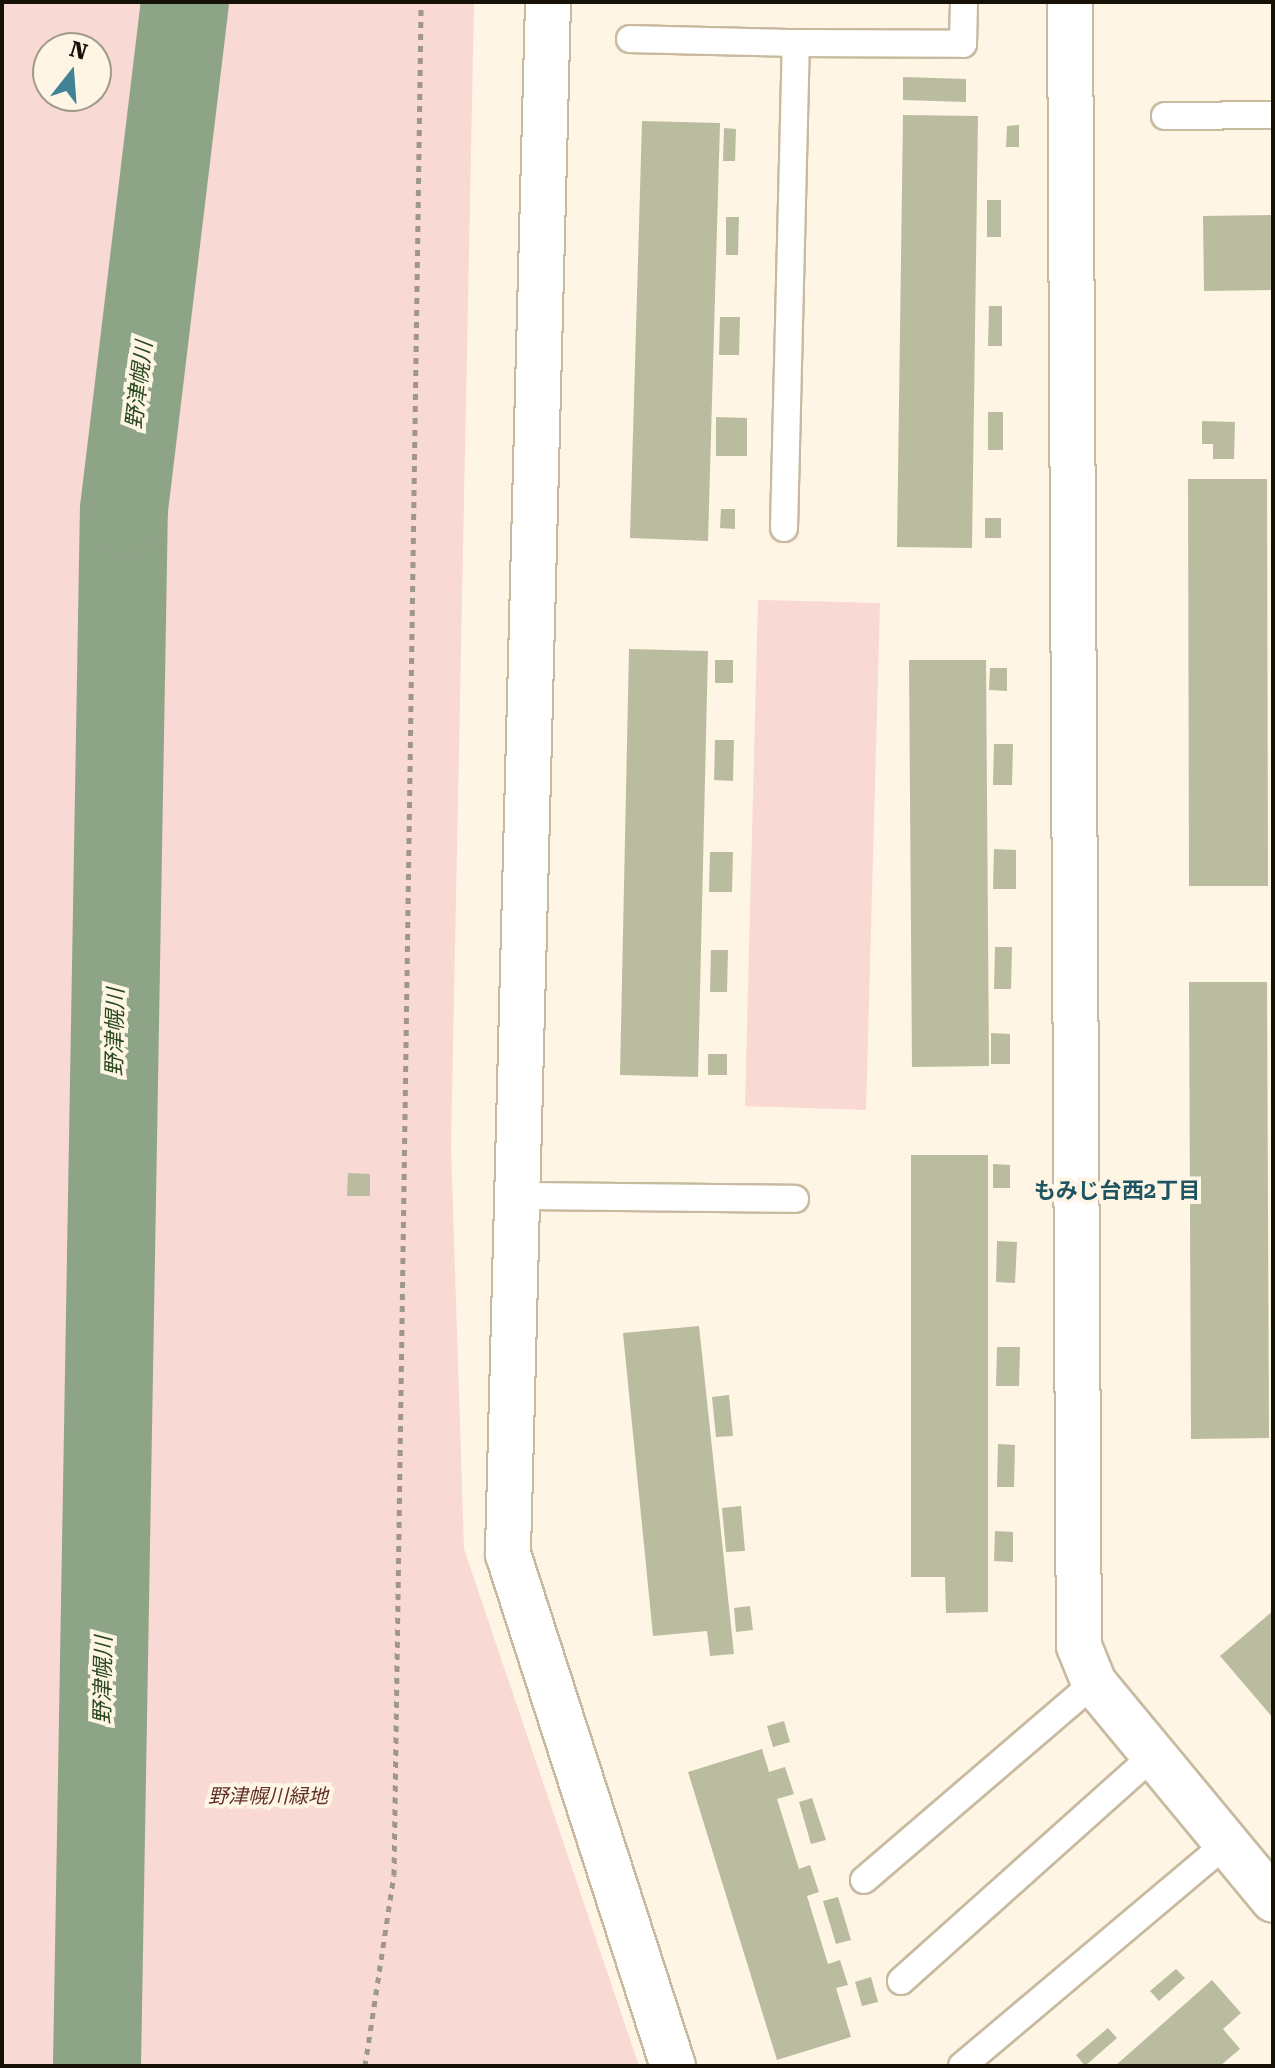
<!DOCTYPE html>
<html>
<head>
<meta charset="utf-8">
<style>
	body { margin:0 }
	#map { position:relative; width:1275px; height:2068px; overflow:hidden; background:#fef5e4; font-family:"Roboto Serif","Noto Sans JP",serif }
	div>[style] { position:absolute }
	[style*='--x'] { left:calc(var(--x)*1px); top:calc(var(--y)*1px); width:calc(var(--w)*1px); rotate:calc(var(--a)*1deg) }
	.green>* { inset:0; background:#f8d9d3 }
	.river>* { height:88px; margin:-44px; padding:0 44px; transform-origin:44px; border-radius:44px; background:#8ea487 }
	.building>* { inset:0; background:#babc9f }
	.path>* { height:5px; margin-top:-2.5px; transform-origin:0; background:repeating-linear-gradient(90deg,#9f988a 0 6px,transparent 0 12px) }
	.roads { filter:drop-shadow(2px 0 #c8ba9f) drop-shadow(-2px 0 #c8ba9f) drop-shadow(0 2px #c8ba9f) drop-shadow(0 -2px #c8ba9f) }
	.lane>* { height:26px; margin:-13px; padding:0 13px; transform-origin:13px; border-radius:13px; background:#fff }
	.street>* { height:44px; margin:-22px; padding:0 22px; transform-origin:22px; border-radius:22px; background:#fff }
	span { translate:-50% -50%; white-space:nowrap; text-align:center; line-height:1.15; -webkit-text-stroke:8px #fef5e4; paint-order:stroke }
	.park-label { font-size:20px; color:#622e26; font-style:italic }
	.water-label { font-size:22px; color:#2a491e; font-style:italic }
	.neighbourhood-label { font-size:22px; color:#1f5462; font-weight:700 }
	.frame { position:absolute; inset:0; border:4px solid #161107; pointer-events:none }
	.north { position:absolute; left:32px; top:32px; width:80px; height:80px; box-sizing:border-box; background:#fef5e4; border:2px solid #a19a8c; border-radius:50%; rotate:17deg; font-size:22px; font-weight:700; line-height:32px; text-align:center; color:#161107 }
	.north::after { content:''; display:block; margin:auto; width:28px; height:36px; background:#418294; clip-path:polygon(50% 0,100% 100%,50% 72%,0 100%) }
</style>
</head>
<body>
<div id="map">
	<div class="green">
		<div style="clip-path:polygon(evenodd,2px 2px,474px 2px,451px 1147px,464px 1549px,639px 2066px,2px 2066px,2px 2px,48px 48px,96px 48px,96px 96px,48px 96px,48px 48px)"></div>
		<div style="clip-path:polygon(758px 600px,880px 603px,866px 1110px,745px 1106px)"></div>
	</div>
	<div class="river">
		<div style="--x:97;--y:2066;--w:1557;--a:-89.01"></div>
		<div style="--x:124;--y:509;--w:511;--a:-83.14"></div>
	</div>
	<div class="building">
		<div style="clip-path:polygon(903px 77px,966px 79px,966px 102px,903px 100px)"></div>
		<div style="clip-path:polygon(903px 115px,978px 116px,972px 548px,897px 547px)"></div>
		<div style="clip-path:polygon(642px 121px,720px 123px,708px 541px,630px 538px)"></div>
		<div style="clip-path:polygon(1019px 125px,1019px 147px,1006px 147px,1007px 126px)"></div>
		<div style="clip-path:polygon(724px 128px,736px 129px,735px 161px,723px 161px)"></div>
		<div style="clip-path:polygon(987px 200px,1001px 200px,1001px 237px,987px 237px)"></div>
		<div style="clip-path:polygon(1273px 215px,1273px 290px,1204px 291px,1203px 216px)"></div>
		<div style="clip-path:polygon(726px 217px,739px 217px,738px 255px,726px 255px)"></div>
		<div style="clip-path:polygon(989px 306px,1002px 306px,1002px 346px,988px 346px)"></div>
		<div style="clip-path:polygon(720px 317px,740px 317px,739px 355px,719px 355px)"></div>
		<div style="clip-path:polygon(988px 412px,1003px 412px,1003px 450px,988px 450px)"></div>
		<div style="clip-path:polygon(716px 417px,747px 418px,747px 456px,716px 456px)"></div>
		<div style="clip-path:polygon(1202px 421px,1235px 422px,1234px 459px,1213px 459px,1213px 444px,1202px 444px)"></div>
		<div style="clip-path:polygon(1188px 479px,1267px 479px,1268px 886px,1189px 886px)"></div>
		<div style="clip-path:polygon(721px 509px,735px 509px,735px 529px,720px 528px)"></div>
		<div style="clip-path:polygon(985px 518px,1001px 518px,1001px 538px,985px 538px)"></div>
		<div style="clip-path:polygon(629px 649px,708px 651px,698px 1077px,620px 1075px)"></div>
		<div style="clip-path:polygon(715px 660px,733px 660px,733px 683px,715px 683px)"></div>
		<div style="clip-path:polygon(909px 660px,986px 660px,989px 1066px,912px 1067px)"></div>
		<div style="clip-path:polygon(990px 668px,1007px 668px,1007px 691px,989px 690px)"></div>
		<div style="clip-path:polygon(715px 740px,734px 740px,733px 781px,714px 780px)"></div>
		<div style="clip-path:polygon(994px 744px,1013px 744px,1012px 785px,993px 785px)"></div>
		<div style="clip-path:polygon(994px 849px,1016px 850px,1016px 889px,993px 889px)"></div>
		<div style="clip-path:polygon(710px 852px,733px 852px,732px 892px,709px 892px)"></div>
		<div style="clip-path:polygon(995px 947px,1012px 947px,1011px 989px,994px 989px)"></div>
		<div style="clip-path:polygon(711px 950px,728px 950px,727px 992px,710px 992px)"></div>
		<div style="clip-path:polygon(1189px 982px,1267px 982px,1269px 1438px,1191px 1439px)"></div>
		<div style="clip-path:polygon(991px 1033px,1010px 1034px,1010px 1064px,991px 1064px)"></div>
		<div style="clip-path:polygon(708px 1054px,727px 1054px,727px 1075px,708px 1075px)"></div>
		<div style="clip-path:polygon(911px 1155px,988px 1155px,988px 1612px,946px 1613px,945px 1577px,911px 1577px)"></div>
		<div style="clip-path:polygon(993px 1164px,1010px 1165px,1010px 1188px,993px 1188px)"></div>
		<div style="clip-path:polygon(348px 1173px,370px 1174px,370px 1196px,347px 1196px)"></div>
		<div style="clip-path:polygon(997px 1241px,1017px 1242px,1015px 1283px,996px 1282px)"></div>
		<div style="clip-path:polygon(699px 1326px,734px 1654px,710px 1656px,707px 1631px,653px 1636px,623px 1333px)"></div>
		<div style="clip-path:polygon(997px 1347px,1020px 1347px,1019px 1386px,996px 1386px)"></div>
		<div style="clip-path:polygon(729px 1395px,733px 1436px,716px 1437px,712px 1397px)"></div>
		<div style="clip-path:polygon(998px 1444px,1015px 1445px,1014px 1487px,997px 1487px)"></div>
		<div style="clip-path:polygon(741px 1506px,745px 1551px,726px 1552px,722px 1508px)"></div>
		<div style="clip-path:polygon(995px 1531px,1013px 1532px,1013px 1562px,994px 1561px)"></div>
		<div style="clip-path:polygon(750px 1606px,753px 1630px,736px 1632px,734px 1608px)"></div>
		<div style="clip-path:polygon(1273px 1611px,1273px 1718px,1220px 1656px)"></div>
		<div style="clip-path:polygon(784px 1721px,790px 1742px,773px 1747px,767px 1726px)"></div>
		<div style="clip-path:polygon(762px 1749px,769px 1772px,785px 1767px,794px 1794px,777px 1799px,799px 1869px,810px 1865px,819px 1892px,807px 1896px,828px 1964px,840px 1960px,848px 1985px,836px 1988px,851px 2037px,777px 2060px,688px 1772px)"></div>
		<div style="clip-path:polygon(812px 1798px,826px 1840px,811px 1844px,799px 1802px)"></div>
		<div style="clip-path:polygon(838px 1897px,851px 1940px,836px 1944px,823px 1901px)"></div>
		<div style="clip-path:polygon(1176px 1969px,1185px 1978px,1159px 2001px,1150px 1991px)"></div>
		<div style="clip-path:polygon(871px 1977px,878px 2002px,862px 2006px,855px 1982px)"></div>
		<div style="clip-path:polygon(1212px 1980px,1241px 2013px,1223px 2029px,1240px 2049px,1220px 2066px,1115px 2066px)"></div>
		<div style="clip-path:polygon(1108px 2028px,1117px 2038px,1085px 2066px,1076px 2055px)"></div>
	</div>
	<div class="path">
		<div style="--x:365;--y:2066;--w:193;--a:-81.4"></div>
		<div style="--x:394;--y:1875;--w:1873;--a:-89.17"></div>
	</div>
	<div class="roads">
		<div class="lane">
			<div style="--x:630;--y:39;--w:166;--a:1.4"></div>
			<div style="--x:1165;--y:116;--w:108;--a:-0.5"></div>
			<div style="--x:784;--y:528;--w:485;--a:-88.6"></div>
			<div style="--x:796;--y:43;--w:167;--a:0.3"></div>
			<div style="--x:963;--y:44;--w:42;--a:-88.6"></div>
			<div style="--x:517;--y:1196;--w:278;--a:0.6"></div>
			<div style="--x:864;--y:1880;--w:303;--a:-40.6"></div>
			<div style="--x:901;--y:1981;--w:339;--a:-41.8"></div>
			<div style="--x:962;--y:2066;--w:346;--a:-40.1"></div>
		</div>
		<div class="street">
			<div style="--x:548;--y:2;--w:1553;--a:91.48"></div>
			<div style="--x:508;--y:1554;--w:538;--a:72.14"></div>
			<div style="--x:1070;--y:2;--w:1644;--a:89.69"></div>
			<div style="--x:1079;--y:1646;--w:40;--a:68"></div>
			<div style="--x:1094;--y:1683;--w:281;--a:50.4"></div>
		</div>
	</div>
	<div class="park-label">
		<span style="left:268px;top:1796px">野津幌川緑地</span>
	</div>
	<div class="water-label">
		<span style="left:139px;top:385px;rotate:-83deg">野津幌川</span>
		<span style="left:115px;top:1032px;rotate:-89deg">野津幌川</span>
		<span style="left:103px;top:1680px;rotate:-89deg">野津幌川</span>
	</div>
	<div class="neighbourhood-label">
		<span style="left:1117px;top:1191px">もみじ台西2丁目</span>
	</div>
	<div class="frame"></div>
	<div class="north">N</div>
</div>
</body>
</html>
